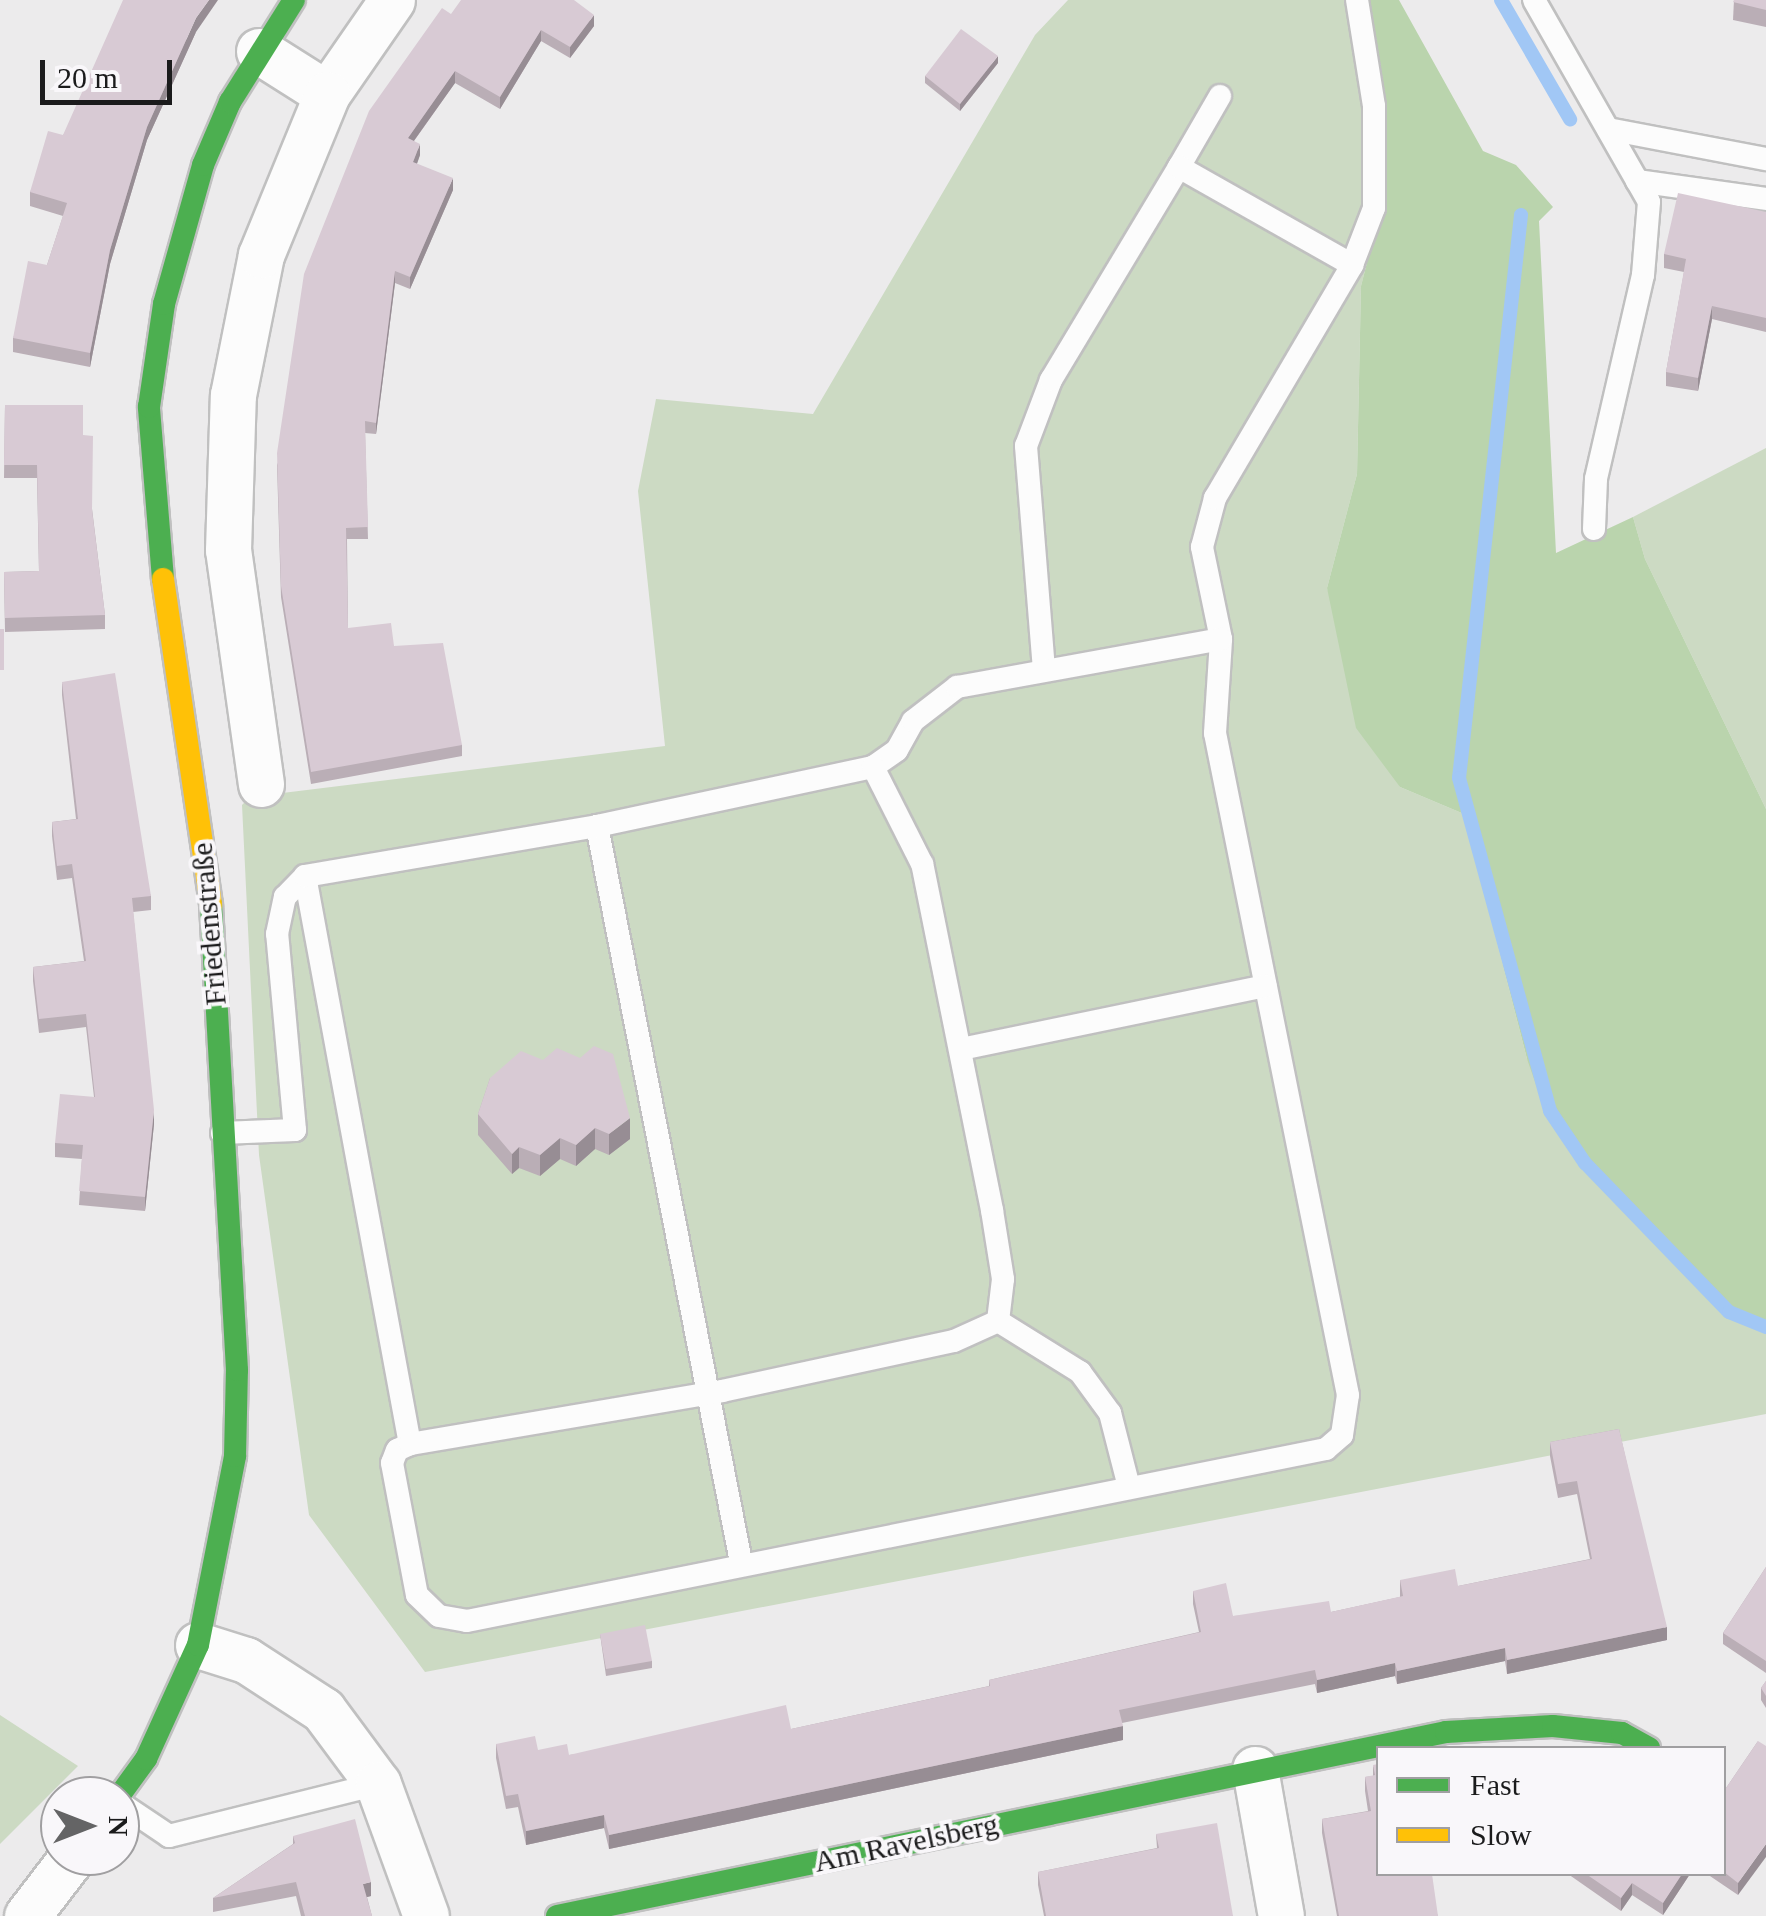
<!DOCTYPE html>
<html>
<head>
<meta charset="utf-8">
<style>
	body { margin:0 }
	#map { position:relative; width:1766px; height:1916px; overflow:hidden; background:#ecebec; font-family:Georgia,serif }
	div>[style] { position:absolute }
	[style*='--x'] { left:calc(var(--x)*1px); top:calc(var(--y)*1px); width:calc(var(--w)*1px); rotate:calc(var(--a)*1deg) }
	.green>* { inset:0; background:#ccdac3 }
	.forest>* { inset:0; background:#bad4ad }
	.stream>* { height:14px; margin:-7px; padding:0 7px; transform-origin:7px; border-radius:7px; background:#a1c7f5 }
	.roads { filter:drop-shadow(2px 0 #c0c0c0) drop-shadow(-2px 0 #c0c0c0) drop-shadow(0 2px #c0c0c0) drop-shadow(0 -2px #c0c0c0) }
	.lane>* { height:22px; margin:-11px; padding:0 11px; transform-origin:11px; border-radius:11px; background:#fcfcfc }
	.street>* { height:45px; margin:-22.5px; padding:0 22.5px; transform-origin:22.5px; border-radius:22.5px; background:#fcfcfc }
	.fast>* { height:22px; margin:-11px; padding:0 11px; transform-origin:11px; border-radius:11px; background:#4caf50 }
	.slow>* { height:22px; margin:-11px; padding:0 11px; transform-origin:11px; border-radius:11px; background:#ffc107 }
	.wall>* { inset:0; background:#baaeb6 }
	.shaded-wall>* { inset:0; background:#978d94 }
	.building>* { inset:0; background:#d8cad4 }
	span { translate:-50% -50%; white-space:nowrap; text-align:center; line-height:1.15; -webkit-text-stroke:8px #f9f7fa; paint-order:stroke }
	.street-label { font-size:30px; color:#1b1b1c }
	.legend { position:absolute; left:1376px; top:1746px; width:350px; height:130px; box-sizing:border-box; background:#f9f7fa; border:2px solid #a09fa1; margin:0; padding:12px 18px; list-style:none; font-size:30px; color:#1b1b1c }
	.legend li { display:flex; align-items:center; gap:20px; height:50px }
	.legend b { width:50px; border:2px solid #a09fa1 }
	.north { position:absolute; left:40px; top:1776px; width:100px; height:100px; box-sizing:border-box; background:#f9f7fa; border:2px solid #a09fa1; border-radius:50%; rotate:90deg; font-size:28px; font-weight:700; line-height:40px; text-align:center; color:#1b1b1c }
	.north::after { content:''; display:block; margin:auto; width:35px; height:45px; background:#646465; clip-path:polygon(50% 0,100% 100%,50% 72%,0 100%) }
	.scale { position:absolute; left:40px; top:60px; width:132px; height:45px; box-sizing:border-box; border:5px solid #1b1b1c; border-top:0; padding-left:12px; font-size:30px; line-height:35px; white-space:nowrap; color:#1b1b1c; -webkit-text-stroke:8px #f9f7fa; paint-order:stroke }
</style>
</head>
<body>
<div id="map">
	<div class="green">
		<div style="clip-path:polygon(1068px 0,1368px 0,1385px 131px,1385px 192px,1361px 286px,1357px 474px,1327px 588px,1400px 787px,1464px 814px,1527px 1059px,1728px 1317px,1766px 1331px,1766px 1414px,425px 1672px,309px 1515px,259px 1155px,242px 805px,250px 797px,665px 746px,638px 491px,656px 399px,813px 414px,1035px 35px)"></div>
		<div style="clip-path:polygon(1766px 448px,1766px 809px,1645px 559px,1633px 517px)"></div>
		<div style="clip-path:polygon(0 1715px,78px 1766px,0 1844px)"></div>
	</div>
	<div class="forest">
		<div style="clip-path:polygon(1368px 0,1399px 0,1483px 151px,1516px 165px,1553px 207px,1539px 221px,1556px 553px,1633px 517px,1645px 559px,1766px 809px,1766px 1331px,1728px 1317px,1581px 1165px,1546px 1113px,1527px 1059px,1464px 814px,1400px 787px,1356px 728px,1327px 588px,1357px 474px,1361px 286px,1385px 192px,1385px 131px)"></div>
	</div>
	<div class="stream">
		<div style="--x:1501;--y:0;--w:138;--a:59.9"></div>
		<div style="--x:1521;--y:215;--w:566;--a:96.28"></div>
		<div style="--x:1459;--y:778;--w:345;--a:74.7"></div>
		<div style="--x:1550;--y:1111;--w:63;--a:56.1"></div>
		<div style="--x:1585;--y:1163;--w:207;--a:46"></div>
		<div style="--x:1729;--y:1312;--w:40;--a:22"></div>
	</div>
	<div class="roads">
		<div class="lane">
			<div style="--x:1534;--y:0;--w:232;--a:60.3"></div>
			<div style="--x:1649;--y:202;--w:73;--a:94.7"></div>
			<div style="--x:1643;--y:275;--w:209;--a:103"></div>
			<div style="--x:1596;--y:479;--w:50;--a:92.3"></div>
			<div style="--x:1608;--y:129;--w:161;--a:10.8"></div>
			<div style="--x:1179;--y:167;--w:82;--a:-60"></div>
			<div style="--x:1637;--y:181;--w:130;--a:7.9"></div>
			<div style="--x:1044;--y:670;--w:225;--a:-94.6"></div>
			<div style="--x:1026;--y:446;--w:71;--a:-69.3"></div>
			<div style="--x:1051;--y:380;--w:249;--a:-59"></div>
			<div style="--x:1179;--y:167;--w:199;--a:29.5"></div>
			<div style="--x:597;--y:826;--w:750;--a:78.93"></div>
			<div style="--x:305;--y:876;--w:578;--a:79.53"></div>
			<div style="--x:410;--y:1444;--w:14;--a:155"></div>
			<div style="--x:397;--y:1450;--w:14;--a:111"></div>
			<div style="--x:392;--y:1463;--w:134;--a:79.3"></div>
			<div style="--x:417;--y:1595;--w:30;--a:44"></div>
			<div style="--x:439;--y:1616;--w:28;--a:10"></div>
			<div style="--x:467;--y:1621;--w:876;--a:-11.32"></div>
			<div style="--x:1326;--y:1449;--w:21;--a:-41"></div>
			<div style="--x:1342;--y:1435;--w:40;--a:-81.5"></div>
			<div style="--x:1348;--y:1395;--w:675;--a:-101.36"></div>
			<div style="--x:1215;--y:733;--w:94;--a:-86.3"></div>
			<div style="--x:1221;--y:639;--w:94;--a:-101.7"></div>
			<div style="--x:1202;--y:547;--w:51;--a:-75.1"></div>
			<div style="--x:1215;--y:498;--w:270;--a:-59.5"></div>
			<div style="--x:1352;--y:265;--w:61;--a:-68.9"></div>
			<div style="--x:1374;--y:208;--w:102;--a:-90"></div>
			<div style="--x:1374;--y:106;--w:107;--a:-99.1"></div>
			<div style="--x:961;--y:1049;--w:311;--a:-11.7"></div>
			<div style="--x:222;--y:1133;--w:73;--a:-2.4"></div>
			<div style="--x:295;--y:1130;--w:197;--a:-95.2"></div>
			<div style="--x:277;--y:934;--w:38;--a:-78"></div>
			<div style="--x:285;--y:897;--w:29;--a:-46"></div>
			<div style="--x:305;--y:876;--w:296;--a:-9.7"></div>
			<div style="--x:597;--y:826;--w:282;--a:-12.1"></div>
			<div style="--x:873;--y:767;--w:29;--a:-35"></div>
			<div style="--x:897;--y:750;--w:33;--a:-61"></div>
			<div style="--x:913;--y:721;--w:56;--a:-37.7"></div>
			<div style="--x:957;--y:687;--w:268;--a:-10.3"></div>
			<div style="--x:998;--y:1321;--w:97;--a:31.9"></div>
			<div style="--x:1080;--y:1372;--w:51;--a:53.8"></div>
			<div style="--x:1110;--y:1413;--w:76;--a:75.6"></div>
			<div style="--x:410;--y:1444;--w:316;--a:-9.6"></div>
			<div style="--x:722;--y:1391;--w:237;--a:-12.2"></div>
			<div style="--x:954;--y:1341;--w:48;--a:-24.4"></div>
			<div style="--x:998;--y:1321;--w:42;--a:-83.2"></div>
			<div style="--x:1003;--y:1279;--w:70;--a:-99.1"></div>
			<div style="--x:992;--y:1210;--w:353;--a:-101.4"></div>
			<div style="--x:922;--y:864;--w:109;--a:-116.8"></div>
			<div style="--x:120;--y:1803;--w:59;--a:34"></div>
			<div style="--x:169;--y:1836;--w:215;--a:-14"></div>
		</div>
		<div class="street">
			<div style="--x:259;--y:51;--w:80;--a:32.3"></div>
			<div style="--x:327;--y:94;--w:114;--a:-55.3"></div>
			<div style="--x:261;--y:784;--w:236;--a:-98"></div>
			<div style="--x:228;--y:550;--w:155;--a:-88.2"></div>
			<div style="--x:233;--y:395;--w:143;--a:-78.7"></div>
			<div style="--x:261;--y:255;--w:174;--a:-67.7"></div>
			<div style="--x:198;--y:1645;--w:50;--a:17.4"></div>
			<div style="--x:246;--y:1660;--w:92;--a:33"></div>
			<div style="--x:323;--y:1710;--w:92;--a:53.4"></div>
			<div style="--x:378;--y:1784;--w:140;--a:70"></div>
			<div style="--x:1255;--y:1769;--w:149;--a:80"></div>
			<div style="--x:27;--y:1916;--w:76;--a:-52.5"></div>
		</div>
		<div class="fast">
			<div style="--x:163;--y:579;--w:173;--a:-94.7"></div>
			<div style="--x:149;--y:407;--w:104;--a:-81.7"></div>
			<div style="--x:164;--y:304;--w:144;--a:-74.3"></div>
			<div style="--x:203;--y:165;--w:69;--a:-66.8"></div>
			<div style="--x:230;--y:102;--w:120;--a:-57.9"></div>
			<div style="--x:119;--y:1796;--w:46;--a:-53.9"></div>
			<div style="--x:146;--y:1759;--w:125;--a:-65.5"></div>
			<div style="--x:198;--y:1645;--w:193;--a:-78.9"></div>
			<div style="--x:235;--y:1456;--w:86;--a:-88.7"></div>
			<div style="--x:237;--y:1370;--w:467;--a:-93.2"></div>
			<div style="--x:557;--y:1916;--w:908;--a:-11.69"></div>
			<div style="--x:1446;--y:1732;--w:107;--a:-3.2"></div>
			<div style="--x:1553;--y:1726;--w:69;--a:5.8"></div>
			<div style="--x:1622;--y:1733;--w:31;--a:29"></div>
		</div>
		<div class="slow">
			<div style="--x:163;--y:579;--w:329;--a:81.6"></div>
		</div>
	</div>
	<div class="wall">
		<div style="clip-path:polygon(1734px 0,1766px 0,1766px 27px,1733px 20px)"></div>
		<div style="clip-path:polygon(577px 3px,594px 26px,570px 58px,541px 41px,500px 109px,455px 83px,414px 141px,420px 155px,417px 164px,453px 190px,410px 289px,395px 283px,376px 434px,365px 433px,368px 539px,347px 539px,348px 628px,394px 646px,462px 745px,462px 756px,311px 784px,281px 597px,277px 465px,451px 14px)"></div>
		<div style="clip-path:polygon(196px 32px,147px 140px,110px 264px,90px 367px,13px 352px,13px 338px,47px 265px,63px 216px,30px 206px,30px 192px,63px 135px)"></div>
		<div style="clip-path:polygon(998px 63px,960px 111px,925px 83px,925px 76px)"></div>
		<div style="clip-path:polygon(1766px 212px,1766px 332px,1712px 319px,1698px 391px,1666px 386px,1666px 372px,1684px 272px,1664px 268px,1664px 254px)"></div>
		<div style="clip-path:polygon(5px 405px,83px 435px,105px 615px,105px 629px,5px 632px,4px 572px,39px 571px,37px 478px,4px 478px)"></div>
		<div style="clip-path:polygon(62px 682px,151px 896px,151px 910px,133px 912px,154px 1124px,145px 1211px,79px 1205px,82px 1159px,55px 1157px,55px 1143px,94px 1097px,86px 1027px,39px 1033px,33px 981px,33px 967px,84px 961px,72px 878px,57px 880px,52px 836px,52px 822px,76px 819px,62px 695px)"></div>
		<div style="clip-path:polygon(490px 1078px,630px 1139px,609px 1155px,595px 1149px,576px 1166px,560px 1159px,540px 1176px,519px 1168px,512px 1174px,478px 1135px,478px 1114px)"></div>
		<div style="clip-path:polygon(1619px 1429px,1667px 1640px,1507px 1674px,1505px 1661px,1397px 1684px,1395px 1676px,1317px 1693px,1315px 1684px,1122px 1723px,1123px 1740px,609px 1849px,604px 1828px,526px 1845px,518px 1807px,506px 1809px,496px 1758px,496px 1744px,569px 1755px,791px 1729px,989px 1686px,989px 1680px,1199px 1632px,1193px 1604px,1193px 1591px,1233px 1616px,1331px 1612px,1400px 1597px,1400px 1580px,1458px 1586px,1590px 1559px,1577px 1494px,1558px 1498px,1550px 1456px,1550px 1442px)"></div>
		<div style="clip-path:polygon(1766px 1567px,1766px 1673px,1723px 1644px,1723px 1633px)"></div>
		<div style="clip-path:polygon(600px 1634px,652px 1661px,652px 1668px,606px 1676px)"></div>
		<div style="clip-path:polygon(1766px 1681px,1766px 1708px,1761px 1700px,1761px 1688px)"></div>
		<div style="clip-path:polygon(1758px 1741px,1738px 1895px,1707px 1874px,1724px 1874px,1724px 1791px)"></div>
		<div style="clip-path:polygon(1373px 1765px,1438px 1916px,1337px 1916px,1322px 1833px,1322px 1819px,1368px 1811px,1365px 1791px,1365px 1777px,1373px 1776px)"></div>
		<div style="clip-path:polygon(1156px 1834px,1233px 1916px,1044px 1916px,1038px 1885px,1038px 1872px,1157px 1848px)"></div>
		<div style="clip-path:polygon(293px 1836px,371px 1896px,367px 1897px,372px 1916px,301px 1916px,296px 1896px,213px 1912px,213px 1898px,293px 1844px)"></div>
		<div style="clip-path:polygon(1568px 1874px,1690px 1874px,1663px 1915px,1632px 1895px,1621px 1911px)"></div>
	</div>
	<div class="shaded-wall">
		<div style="clip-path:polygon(209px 0,218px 0,196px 32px,147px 140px,110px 264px,90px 367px,90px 353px,110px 250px,147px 127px,196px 18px)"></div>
		<div style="clip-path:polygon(594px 15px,594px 26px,570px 58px,570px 47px)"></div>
		<div style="clip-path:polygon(541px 30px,541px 41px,500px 109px,500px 97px)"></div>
		<div style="clip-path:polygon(998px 56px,998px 63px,960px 111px,960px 104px)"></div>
		<div style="clip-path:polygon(455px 71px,455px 83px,408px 149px,408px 138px)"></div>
		<div style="clip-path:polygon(420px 144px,420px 155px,413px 174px,413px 162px)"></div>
		<div style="clip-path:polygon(453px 178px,453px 190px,410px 289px,410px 277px)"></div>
		<div style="clip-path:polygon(395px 271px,395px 283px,376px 434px,376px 423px)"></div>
		<div style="clip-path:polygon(1712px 306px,1712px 319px,1698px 391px,1698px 378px)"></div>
		<div style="clip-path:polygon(154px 1110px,154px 1124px,145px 1211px,145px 1197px)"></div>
		<div style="clip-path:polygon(630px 1118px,630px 1139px,609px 1155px,609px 1134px)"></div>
		<div style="clip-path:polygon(595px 1128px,595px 1149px,576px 1166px,576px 1145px)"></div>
		<div style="clip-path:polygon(560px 1138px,560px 1159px,540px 1176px,540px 1155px)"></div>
		<div style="clip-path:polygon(519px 1147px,519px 1168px,512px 1174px,512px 1154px)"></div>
		<div style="clip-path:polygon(1667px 1627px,1667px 1640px,1507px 1674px,1507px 1660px)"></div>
		<div style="clip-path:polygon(1505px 1648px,1505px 1661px,1397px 1684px,1397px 1671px)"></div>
		<div style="clip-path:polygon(1395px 1663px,1395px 1676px,1317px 1693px,1317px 1680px)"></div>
		<div style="clip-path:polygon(1123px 1726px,1123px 1740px,609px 1849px,609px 1835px)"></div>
		<div style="clip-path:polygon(604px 1815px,604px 1828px,526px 1845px,526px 1831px)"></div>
		<div style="clip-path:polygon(1766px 1844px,1766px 1857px,1738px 1895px,1738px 1883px)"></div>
		<div style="clip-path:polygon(1682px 1874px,1690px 1874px,1663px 1915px,1663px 1903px)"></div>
		<div style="clip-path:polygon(371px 1882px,371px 1896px,363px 1898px,363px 1884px)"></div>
		<div style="clip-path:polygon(1632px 1883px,1632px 1895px,1621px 1911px,1621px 1898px)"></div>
	</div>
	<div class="building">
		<div style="clip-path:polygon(123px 0,209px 0,196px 18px,147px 127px,110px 250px,90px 353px,13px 338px,28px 261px,47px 265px,67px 203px,30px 192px,48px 131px,63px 135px)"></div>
		<div style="clip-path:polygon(461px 0,574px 0,594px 15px,570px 47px,541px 30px,500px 97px,455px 71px,408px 138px,420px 144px,413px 162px,453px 178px,410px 277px,395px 271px,376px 423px,365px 421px,368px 527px,346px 528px,348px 628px,391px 623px,394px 646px,443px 643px,462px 745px,311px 772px,281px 586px,277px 453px,304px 274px,369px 111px,442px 8px,451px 14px)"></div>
		<div style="clip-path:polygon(1734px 0,1766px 0,1766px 10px,1733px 2px)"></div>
		<div style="clip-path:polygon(961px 29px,998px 56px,960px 104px,925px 76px)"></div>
		<div style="clip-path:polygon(1678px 193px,1766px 212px,1766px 318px,1712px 306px,1698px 378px,1666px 372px,1686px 259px,1664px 254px)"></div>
		<div style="clip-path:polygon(5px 405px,83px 405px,83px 435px,93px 436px,92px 510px,105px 615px,5px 618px,4px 572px,39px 571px,37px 465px,4px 465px)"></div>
		<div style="clip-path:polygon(0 629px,4px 629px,4px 670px,0 670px)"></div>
		<div style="clip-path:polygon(115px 673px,151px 896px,132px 898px,154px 1110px,145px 1197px,79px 1191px,83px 1145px,55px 1143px,60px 1094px,95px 1097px,86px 1014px,39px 1019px,33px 967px,86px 961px,72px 864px,57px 866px,52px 822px,78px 819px,62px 682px)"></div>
		<div style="clip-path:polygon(594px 1046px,613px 1054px,630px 1118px,609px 1134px,595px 1128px,576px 1145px,560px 1138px,540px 1155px,519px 1147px,512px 1154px,478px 1114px,490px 1078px,521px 1051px,543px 1060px,557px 1048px,580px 1058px)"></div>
		<div style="clip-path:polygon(1619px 1429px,1667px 1627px,1507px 1660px,1505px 1648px,1397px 1671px,1395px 1663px,1317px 1680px,1315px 1670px,1119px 1710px,1123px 1726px,609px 1835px,604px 1815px,526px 1831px,518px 1794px,506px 1796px,496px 1744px,535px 1736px,538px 1750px,567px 1744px,569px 1755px,786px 1705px,791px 1729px,990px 1686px,989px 1680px,1201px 1632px,1193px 1591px,1226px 1583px,1233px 1616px,1329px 1601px,1331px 1612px,1403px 1596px,1400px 1580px,1455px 1569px,1458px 1586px,1592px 1559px,1577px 1481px,1558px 1484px,1550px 1442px)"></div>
		<div style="clip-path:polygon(1766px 1567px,1766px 1661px,1723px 1633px)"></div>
		<div style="clip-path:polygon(645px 1625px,652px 1661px,606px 1669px,600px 1634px)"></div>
		<div style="clip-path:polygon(1766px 1681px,1766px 1696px,1761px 1688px)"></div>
		<div style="clip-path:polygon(1758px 1741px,1766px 1746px,1766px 1844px,1738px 1883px,1724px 1872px,1724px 1791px)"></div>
		<div style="clip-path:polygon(1378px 1764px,1378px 1874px,1432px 1874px,1438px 1916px,1339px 1916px,1322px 1819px,1371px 1811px,1365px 1777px,1375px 1775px,1373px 1765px)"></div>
		<div style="clip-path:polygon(355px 1819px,371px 1882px,363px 1884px,372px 1916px,305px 1916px,296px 1882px,213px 1898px,295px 1843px,293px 1836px)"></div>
		<div style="clip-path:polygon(1217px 1823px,1233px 1916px,1046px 1916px,1038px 1872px,1159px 1848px,1156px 1834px)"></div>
		<div style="clip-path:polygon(1586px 1874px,1682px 1874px,1663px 1903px,1632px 1883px,1621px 1898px)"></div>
	</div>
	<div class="street-label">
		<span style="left:209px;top:924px;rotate:-95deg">Friedenstraße</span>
		<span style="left:906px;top:1843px;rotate:-12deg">Am Ravelsberg</span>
	</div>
	<ul class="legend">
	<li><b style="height:12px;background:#4caf50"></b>Fast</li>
	<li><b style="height:12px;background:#ffc107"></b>Slow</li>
	</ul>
	<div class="north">N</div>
	<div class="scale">20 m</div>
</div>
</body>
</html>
